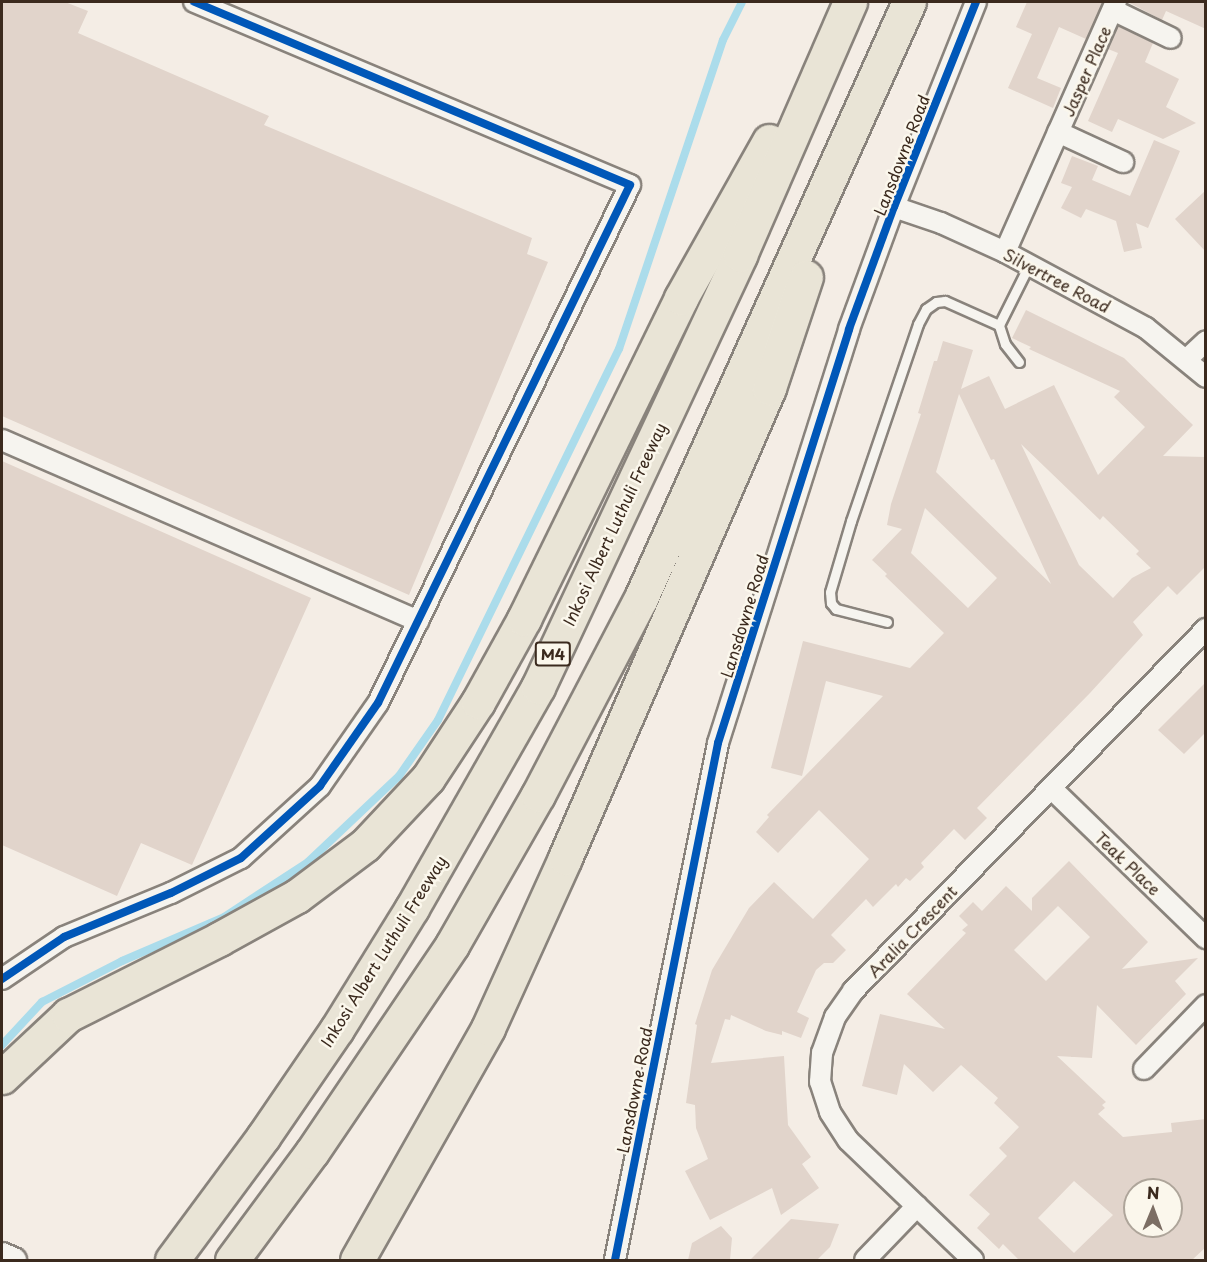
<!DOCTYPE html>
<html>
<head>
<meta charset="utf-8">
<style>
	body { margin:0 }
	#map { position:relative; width:1207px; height:1262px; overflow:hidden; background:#f4ede5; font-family:"Playpen Sans",sans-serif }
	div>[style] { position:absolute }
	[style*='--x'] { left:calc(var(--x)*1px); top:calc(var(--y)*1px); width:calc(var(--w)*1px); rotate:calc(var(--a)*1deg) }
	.stream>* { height:8px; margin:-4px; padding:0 4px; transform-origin:4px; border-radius:4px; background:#abdceb }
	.building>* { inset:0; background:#e1d4cb }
	.roads { filter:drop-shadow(2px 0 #89837c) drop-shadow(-2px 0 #89837c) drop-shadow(0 2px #89837c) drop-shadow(0 -2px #89837c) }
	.service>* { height:9px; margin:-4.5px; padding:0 4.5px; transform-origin:4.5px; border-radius:4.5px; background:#f6f4ef }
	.minor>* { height:20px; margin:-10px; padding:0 10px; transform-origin:10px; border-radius:10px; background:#f6f4ef }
	.tertiary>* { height:24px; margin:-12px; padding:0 12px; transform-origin:12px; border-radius:12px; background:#f6f4ef }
	.motorway>* { height:33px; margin:-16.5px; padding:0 16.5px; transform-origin:16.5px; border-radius:16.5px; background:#e9e4d6 }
	.cycleway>* { height:8px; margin:-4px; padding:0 4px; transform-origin:4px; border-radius:4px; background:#0057b8 }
	span { translate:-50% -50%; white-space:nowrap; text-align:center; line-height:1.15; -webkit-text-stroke:5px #fbf7ec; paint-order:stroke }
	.shield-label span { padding:2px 4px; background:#fbf7ec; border:2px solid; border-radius:4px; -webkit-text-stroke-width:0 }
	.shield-label { font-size:15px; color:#3b2a1e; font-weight:700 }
	.street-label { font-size:16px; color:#3b2a1e }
	.frame { position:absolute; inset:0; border:3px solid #3b2a1e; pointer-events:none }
	.north { position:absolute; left:1123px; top:1178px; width:60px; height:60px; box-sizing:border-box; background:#fbf7ec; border:2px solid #aea59a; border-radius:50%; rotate:1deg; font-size:16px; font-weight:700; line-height:24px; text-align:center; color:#3b2a1e }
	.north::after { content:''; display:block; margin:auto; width:21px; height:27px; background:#7c6e64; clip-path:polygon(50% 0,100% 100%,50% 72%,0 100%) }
</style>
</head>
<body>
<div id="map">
	<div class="stream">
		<div style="--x:2;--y:1045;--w:59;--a:-47.1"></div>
		<div style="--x:42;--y:1002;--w:90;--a:-27.1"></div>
		<div style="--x:122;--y:961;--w:111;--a:-23.3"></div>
		<div style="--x:224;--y:917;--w:100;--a:-33.2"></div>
		<div style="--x:308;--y:862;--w:125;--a:-43.4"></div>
		<div style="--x:399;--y:776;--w:68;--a:-55.1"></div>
		<div style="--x:438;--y:720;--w:413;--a:-64"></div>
		<div style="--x:619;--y:349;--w:326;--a:-71.4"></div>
		<div style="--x:723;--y:40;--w:42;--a:-63.4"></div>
	</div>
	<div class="building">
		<div style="clip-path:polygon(2px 2px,65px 2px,88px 11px,78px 33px,269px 116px,264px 125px,532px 238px,527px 254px,548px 262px,409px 595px,2px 416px)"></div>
		<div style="clip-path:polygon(1027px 2px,1103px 2px,1086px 39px,1059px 27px,1037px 78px,1061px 88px,1053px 108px,1008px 88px,1032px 34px,1016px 27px)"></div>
		<div style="clip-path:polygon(1128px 2px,1206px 2px,1206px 29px,1166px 11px,1162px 20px)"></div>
		<div style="clip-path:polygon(1118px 26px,1153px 43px,1145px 62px,1179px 79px,1166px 107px,1196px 123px,1163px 139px,1118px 119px,1112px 132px,1088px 121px,1118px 53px,1108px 49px)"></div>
		<div style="clip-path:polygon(1154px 140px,1180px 151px,1148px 228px,1136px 223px,1142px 248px,1124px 252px,1116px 221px,1086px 209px,1081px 218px,1061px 208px,1072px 187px,1061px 183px,1072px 156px,1098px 166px,1092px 180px,1130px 196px)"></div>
		<div style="clip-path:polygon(1206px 190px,1206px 252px,1175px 219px)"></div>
		<div style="clip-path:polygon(evenodd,1026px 310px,1124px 358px,1193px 425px,1163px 456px,1206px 457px,1206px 566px,1177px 595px,1168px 586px,1133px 622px,1143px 635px,1090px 693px,977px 808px,987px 818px,965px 840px,954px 829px,921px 863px,924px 867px,910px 881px,906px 878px,898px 887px,896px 884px,873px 907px,866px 899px,831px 935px,846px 950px,833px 963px,824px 963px,816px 970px,797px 1012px,809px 1018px,801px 1038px,782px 1031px,782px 1035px,766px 1031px,731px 1015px,730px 1020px,725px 1019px,711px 1063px,784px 1056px,788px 1125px,811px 1157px,802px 1164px,819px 1188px,781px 1215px,772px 1188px,710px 1220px,685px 1171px,708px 1159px,696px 1128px,695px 1105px,686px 1103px,697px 1025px,695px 1024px,712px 970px,749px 908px,774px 882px,813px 919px,869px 859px,819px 810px,778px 853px,756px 832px,769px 817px,767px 815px,883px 696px,826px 681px,802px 776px,771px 768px,803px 641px,910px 668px,944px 633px,885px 576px,887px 574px,872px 560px,902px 529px,887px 525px,891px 504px,921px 414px,918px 413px,934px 361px,937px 361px,943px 341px,973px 350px,961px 389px,989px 376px,1005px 409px,1054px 385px,1098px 475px,1145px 427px,1114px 397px,1120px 391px,1029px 349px,1031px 347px,1012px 338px,1026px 310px,959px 394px,991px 460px,994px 459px,1051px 584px,936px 472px,959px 394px,1026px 310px,1021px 444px,1100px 520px,1103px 516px,1139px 551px,1136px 554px,1151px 568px,1132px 578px,1113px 598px,1079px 565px,1021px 444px,1026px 310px,925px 508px,997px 578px,968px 608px,911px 553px,925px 508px)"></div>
		<div style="clip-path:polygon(2px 461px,311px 598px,192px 865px,141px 843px,117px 896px,2px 845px)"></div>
		<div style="clip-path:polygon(1206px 682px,1206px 732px,1184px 754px,1158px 730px)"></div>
		<div style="clip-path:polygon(evenodd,1069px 861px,1148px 942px,1122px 969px,1198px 958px,1175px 981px,1186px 994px,1136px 1045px,1097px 1005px,1092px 1058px,1057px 1056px,1106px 1102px,1102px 1105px,1105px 1108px,1098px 1114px,1123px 1137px,1172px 1132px,1171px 1123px,1206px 1119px,1206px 1247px,1192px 1260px,1019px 1260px,1003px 1244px,999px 1249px,977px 1228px,990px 1214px,969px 1195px,1007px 1156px,999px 1148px,1019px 1127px,994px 1103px,998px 1098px,961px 1065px,933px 1092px,904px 1064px,897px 1095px,862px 1086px,880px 1014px,945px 1029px,907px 994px,966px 933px,962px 930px,968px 925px,959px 916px,973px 902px,982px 911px,1006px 886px,1032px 911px,1032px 898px,1069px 861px,1058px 906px,1090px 937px,1046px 981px,1014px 950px,1058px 906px,1069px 861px,1074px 1181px,1113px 1215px,1074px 1253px,1038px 1218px,1074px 1181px,1069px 861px,1135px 1190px,1171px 1190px,1171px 1226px,1135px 1226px,1135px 1190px)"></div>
		<div style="clip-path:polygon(791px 1219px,839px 1224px,830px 1247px,817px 1260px,750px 1260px)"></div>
		<div style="clip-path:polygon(721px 1226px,732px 1238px,730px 1260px,688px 1260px,692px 1243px)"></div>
	</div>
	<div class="roads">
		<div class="service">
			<div style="--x:1019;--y:362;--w:23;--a:-128"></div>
			<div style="--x:1005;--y:344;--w:20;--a:-108"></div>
			<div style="--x:999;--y:325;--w:67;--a:-63.4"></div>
			<div style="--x:887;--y:622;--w:53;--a:-165.7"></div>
			<div style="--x:836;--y:609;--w:8;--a:-130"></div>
			<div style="--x:831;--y:603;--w:11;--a:-95"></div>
			<div style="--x:830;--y:592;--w:74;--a:-73.5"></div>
			<div style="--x:851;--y:521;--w:208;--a:-71.2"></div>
			<div style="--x:918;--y:324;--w:17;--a:-62"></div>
			<div style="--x:926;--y:309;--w:12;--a:-35"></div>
			<div style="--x:936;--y:302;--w:9;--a:-6"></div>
			<div style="--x:945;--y:301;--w:59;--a:24"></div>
		</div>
		<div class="minor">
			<div style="--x:1113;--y:10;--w:64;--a:25.8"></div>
			<div style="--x:1058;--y:132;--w:72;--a:24.8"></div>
			<div style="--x:894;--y:207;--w:50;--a:18.8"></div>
			<div style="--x:941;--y:223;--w:70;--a:24.4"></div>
			<div style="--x:1005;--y:252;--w:160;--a:28.3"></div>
			<div style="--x:1146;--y:328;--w:77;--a:39.2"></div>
			<div style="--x:1005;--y:252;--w:274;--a:-66.1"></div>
			<div style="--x:1187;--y:359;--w:26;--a:-43"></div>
			<div style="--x:2;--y:440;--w:454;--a:23.5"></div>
			<div style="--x:1051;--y:788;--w:216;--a:44.1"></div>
			<div style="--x:2;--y:979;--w:75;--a:-34.1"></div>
			<div style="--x:64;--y:937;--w:116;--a:-22.4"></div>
			<div style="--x:171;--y:893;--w:78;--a:-26.6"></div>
			<div style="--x:241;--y:858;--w:107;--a:-42.3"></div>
			<div style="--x:320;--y:786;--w:101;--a:-55.1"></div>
			<div style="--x:378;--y:703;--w:576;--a:-64.06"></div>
			<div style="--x:630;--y:185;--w:473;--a:-157.2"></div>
			<div style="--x:1144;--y:1069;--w:89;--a:-45.9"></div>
			<div style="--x:615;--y:1260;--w:527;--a:-78.73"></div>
			<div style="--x:718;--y:743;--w:434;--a:-72.4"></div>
			<div style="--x:849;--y:329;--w:130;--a:-69.8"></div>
			<div style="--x:894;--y:207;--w:221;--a:-68.2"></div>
			<div style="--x:865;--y:1260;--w:75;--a:-46.1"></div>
			<div style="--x:973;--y:1260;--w:173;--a:-136.2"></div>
			<div style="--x:848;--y:1140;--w:33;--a:-123"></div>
			<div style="--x:830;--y:1112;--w:32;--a:-108"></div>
			<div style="--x:820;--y:1082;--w:29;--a:-86"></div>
			<div style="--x:822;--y:1053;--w:38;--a:-70"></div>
			<div style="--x:835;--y:1017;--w:32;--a:-55"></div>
			<div style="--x:853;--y:991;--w:506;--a:-45.72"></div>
		</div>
		<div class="tertiary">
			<div style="--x:2;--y:1255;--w:13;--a:23"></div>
		</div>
		<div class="motorway">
			<div style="--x:2;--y:1077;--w:91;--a:-43.2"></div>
			<div style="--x:68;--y:1015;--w:169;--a:-26.7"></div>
			<div style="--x:219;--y:939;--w:89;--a:-28.9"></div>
			<div style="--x:297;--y:896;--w:85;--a:-36.9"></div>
			<div style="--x:365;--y:845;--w:92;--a:-46.8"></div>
			<div style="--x:428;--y:778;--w:91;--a:-56.7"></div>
			<div style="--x:478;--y:702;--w:95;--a:-61"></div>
			<div style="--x:524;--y:619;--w:357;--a:-63.9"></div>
			<div style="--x:681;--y:298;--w:180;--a:-60.7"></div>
			<div style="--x:172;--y:1260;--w:153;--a:-53.5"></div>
			<div style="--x:263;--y:1137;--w:131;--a:-55.6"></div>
			<div style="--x:337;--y:1029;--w:142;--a:-58.2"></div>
			<div style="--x:412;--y:908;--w:254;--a:-60.3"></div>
			<div style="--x:538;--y:687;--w:477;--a:-64.9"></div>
			<div style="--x:740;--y:255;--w:276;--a:-66.5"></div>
			<div style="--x:232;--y:1260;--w:134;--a:-53.5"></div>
			<div style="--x:312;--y:1152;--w:250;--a:-55.9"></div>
			<div style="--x:452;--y:945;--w:173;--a:-60.2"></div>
			<div style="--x:538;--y:795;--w:222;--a:-62.4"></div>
			<div style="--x:641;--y:598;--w:653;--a:-65.79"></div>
			<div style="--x:357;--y:1260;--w:266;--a:-60.5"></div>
			<div style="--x:488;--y:1028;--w:187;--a:-65.6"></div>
			<div style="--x:565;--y:858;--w:512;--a:-66.54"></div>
			<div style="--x:769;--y:388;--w:117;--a:-71.6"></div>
		</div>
	</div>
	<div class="cycleway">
		<div style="--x:2;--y:979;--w:75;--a:-34.1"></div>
		<div style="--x:64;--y:937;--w:116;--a:-22.4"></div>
		<div style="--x:171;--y:893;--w:78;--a:-26.6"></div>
		<div style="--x:241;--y:858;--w:107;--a:-42.3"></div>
		<div style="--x:320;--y:786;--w:101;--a:-55.1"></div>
		<div style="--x:378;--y:703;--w:576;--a:-64.06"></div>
		<div style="--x:630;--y:185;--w:473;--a:-157.2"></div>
		<div style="--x:615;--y:1260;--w:527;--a:-78.73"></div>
		<div style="--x:718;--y:743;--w:434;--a:-72.4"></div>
		<div style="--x:849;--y:329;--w:130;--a:-69.8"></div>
		<div style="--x:894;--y:207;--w:221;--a:-68.2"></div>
	</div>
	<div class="shield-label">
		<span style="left:553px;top:654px">M4</span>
	</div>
	<div class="street-label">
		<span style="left:1086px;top:71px;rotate:-66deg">Jasper Place</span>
		<span style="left:901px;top:155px;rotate:-69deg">Lansdowne Road</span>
		<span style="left:1057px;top:280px;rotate:28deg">Silvertree Road</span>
		<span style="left:614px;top:524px;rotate:-65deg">Inkosi Albert Luthuli Freeway</span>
		<span style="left:744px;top:616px;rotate:-73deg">Lansdowne Road</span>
		<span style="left:1128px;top:863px;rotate:44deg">Teak Place</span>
		<span style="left:912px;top:931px;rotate:-46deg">Aralia Crescent</span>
		<span style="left:383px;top:951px;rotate:-58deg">Inkosi Albert Luthuli Freeway</span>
		<span style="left:634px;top:1090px;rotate:-79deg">Lansdowne Road</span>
	</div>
	<div class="frame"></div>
	<div class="north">N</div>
</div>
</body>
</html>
